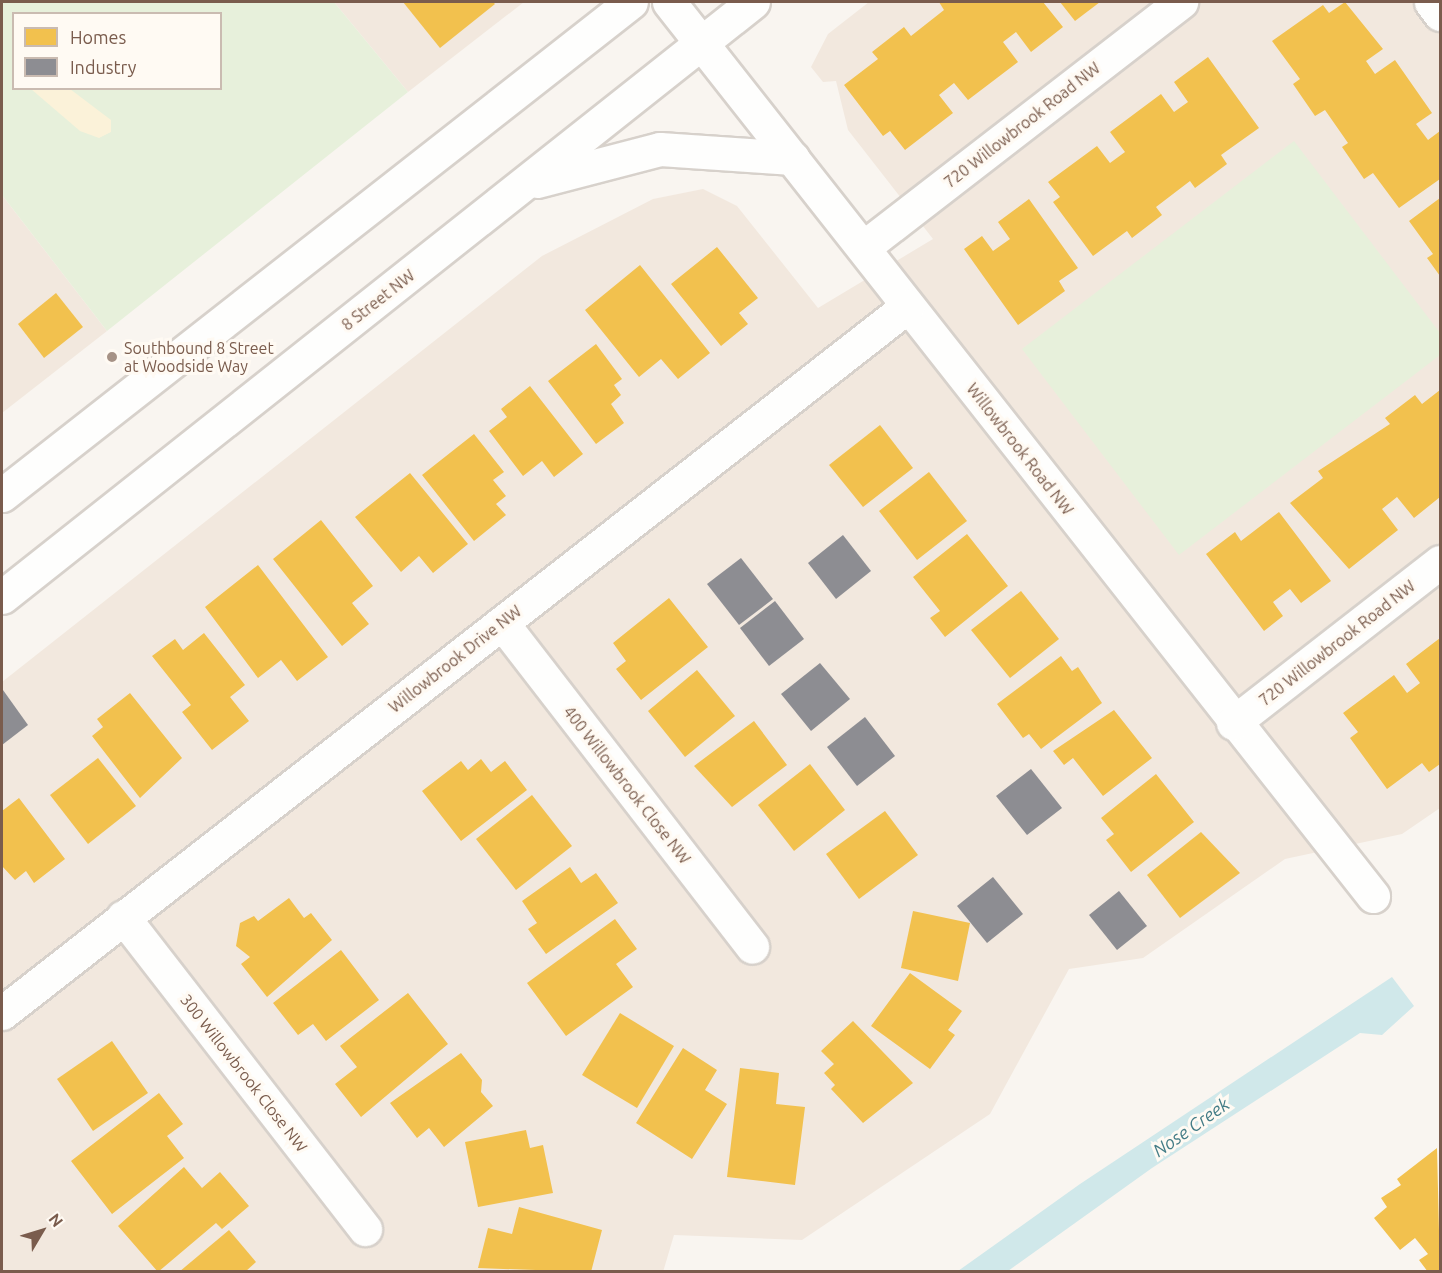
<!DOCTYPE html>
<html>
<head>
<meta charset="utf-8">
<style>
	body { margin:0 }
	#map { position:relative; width:1442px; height:1273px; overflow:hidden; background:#f9f5f0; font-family:Ubuntu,sans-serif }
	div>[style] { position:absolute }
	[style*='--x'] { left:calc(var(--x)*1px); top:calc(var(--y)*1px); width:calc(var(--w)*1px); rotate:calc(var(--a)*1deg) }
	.residential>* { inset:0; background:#f2e8de }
	.green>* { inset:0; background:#e7f0db }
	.sand>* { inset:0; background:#fbf2d9 }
	.water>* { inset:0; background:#d0e8ea }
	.homes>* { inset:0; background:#f2c14e }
	.industry>* { inset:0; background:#8d8d92 }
	.roads { filter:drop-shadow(2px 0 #d7d1cb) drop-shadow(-2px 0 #d7d1cb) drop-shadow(0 2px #d7d1cb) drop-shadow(0 -2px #d7d1cb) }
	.minor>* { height:33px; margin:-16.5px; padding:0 16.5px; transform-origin:16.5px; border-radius:16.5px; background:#fefefd }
	.secondary>* { height:33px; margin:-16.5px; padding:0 16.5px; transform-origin:16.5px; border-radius:16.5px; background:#fefefd }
	.dots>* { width:16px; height:16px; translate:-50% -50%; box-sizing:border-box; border:3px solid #fffaf3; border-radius:50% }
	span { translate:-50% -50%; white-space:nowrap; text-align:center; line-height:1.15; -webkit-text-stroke:6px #fffaf3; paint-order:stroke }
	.street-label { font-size:16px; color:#7a5c4d }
	.poi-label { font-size:16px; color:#7a5c4d }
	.left { translate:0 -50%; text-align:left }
	.water-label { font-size:18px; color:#437c86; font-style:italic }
	.frame { position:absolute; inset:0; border:3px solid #7a5c4d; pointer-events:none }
	.legend { position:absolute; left:12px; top:12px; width:210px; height:78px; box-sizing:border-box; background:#fffaf3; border:2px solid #cabbb1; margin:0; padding:8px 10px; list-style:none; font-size:18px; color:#7a5c4d }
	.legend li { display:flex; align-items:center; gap:12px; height:30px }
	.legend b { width:30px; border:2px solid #cabbb1 }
	.north { position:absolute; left:12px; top:1201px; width:60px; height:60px; -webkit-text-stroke:4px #fffaf3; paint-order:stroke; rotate:52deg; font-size:16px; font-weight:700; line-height:24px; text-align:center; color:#7a5c4d }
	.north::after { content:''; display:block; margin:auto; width:21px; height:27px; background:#7a5c4d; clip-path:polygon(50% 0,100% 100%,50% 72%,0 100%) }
</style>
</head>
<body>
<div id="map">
	<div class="residential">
		<div style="clip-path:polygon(334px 2px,524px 2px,408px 92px)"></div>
		<div style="clip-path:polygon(869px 2px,1440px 2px,1440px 808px,1402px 834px,1285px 859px,1143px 958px,1069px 969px,990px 1114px,802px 1240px,674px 1235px,663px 1272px,2px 1272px,2px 682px,542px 256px,653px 199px,703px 189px,737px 206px,818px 308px,933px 239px,848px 130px,836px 81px,823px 82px,811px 67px,828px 34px)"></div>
		<div style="clip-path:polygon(2px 195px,107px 331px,2px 413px)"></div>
	</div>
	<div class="green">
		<div style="clip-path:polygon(evenodd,2px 2px,334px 2px,408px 92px,107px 331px,2px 195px,2px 2px,14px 14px,220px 14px,220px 88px,14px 88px,14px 14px)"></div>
		<div style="clip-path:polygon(1294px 141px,1440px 333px,1440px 355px,1179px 555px,1022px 349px)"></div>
	</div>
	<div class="sand">
		<div style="clip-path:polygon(31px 89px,70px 89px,111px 120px,111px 132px,99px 138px,80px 131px)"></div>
	</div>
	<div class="water">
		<div style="clip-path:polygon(1392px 977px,1414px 1006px,1382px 1035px,1360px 1033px,1152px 1168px,1008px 1271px,958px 1271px,1080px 1184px)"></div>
	</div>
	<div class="homes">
		<div style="clip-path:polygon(403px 2px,493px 2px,495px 4px,440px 48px)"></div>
		<div style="clip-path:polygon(939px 2px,1043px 2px,1063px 27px,1031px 52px,1016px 32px,1003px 42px,1018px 62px,968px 100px,954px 83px,939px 95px,953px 113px,905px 150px,890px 131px,883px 136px,844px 85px,878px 59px,872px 52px,904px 27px,911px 36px,944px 10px)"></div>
		<div style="clip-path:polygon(1060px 2px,1100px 2px,1075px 21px)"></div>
		<div style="clip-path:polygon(1345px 2px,1383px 49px,1366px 61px,1375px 74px,1395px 60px,1432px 113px,1416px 124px,1428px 140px,1440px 131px,1440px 179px,1399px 208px,1373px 173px,1364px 179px,1342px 147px,1348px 143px,1325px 110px,1315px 116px,1293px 84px,1300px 79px,1272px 41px,1323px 5px,1329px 13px)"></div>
		<div style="clip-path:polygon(1208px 57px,1259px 128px,1221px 155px,1227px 164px,1195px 188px,1190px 181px,1156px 207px,1162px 215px,1132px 238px,1127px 231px,1093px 256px,1053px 202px,1060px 197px,1048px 182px,1097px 146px,1110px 163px,1125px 152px,1110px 132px,1161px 94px,1174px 112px,1188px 102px,1174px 82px)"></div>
		<div style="clip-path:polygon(1440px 198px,1440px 276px,1427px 258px,1433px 254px,1409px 221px)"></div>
		<div style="clip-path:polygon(1029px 199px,1078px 268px,1059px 281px,1065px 291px,1018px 325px,964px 249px,982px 236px,993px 251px,1010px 239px,998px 222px)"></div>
		<div style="clip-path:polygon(717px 247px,758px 298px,739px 313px,748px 324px,721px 346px,671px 284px)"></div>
		<div style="clip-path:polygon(640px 265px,710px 353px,678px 379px,661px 359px,639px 377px,585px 310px)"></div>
		<div style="clip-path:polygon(56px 293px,83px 327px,44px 358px,18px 324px)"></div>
		<div style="clip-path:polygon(596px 344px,622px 379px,614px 385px,621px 395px,611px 404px,624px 423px,596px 444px,548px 381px)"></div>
		<div style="clip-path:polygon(530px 386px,583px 454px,554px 477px,542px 461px,523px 476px,489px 431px,507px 417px,501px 409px)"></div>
		<div style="clip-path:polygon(1440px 390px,1440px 497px,1414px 518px,1397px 497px,1382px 509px,1398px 530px,1349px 569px,1290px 503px,1323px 478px,1318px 471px,1390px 424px,1385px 418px,1415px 395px,1422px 404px)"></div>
		<div style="clip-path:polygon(880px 425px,913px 468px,863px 507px,829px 465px)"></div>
		<div style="clip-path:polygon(474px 434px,504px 472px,493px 480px,506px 496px,496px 504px,506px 515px,474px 541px,422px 475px)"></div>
		<div style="clip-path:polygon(929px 472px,967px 521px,917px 560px,879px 511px)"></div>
		<div style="clip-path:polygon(410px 473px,468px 544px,433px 573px,419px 556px,401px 572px,355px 517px)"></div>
		<div style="clip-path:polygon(1279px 512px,1331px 581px,1301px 603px,1290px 589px,1273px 602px,1283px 616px,1264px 631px,1206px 554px,1235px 532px,1241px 541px)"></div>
		<div style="clip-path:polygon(321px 520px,373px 586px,352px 603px,369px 624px,342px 646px,273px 559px)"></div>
		<div style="clip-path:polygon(967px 534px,1008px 586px,945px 637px,930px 618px,940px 611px,913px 577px)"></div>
		<div style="clip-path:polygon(258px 565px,328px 657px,297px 681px,281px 660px,258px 678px,205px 607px)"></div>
		<div style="clip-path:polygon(1021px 591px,1059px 639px,1010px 678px,971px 630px)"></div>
		<div style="clip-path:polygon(669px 598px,708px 647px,641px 700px,616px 669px,626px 661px,613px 643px)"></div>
		<div style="clip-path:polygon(204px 633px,245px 685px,230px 697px,249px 721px,212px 750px,182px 712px,191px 705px,152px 656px,175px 639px,183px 650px)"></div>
		<div style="clip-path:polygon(1440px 638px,1440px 764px,1429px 772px,1422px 763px,1387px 789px,1350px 738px,1358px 732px,1343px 713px,1394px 675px,1407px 693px,1420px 683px,1406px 664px)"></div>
		<div style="clip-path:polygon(1061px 656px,1072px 671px,1078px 667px,1102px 703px,1041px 749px,1029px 734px,1023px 738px,997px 704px)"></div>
		<div style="clip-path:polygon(697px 670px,735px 716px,685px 757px,648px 711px)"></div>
		<div style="clip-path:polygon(130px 693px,182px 758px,140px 798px,92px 736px,103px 727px,97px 719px)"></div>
		<div style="clip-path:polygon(1114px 710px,1152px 758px,1103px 796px,1073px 758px,1064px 765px,1053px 751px)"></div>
		<div style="clip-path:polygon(754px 721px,787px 765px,732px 807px,694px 766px)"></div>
		<div style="clip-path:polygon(98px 758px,136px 806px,88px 844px,50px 795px)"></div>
		<div style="clip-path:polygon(481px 759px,491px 772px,505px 761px,527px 790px,461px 841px,422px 791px,461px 761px,468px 770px)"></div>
		<div style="clip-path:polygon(810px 764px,845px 810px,794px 851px,758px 805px)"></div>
		<div style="clip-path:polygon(1156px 774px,1194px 822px,1131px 872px,1106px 840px,1114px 834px,1101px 818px)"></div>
		<div style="clip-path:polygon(532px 795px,572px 846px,516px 890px,476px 839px)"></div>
		<div style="clip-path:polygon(19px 798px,65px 859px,34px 883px,26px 871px,15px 880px,2px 866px,2px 811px)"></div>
		<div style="clip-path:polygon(885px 811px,918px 855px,859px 899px,826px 854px)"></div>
		<div style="clip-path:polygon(1201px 832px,1240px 873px,1180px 918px,1147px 875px)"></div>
		<div style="clip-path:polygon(570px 867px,581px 883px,596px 873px,618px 903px,546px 954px,528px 929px,537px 923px,522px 901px)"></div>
		<div style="clip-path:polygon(289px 898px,304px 918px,311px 913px,332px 940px,267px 997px,241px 964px,250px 957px,236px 946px,240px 923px,254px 916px,258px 921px)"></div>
		<div style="clip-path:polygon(913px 911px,970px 923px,958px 981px,901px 968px)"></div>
		<div style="clip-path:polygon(615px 919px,637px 949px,616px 964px,633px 987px,566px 1036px,527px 983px)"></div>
		<div style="clip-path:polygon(341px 950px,379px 1000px,326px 1041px,313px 1024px,298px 1035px,273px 1003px)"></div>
		<div style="clip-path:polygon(910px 973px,962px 1011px,948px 1030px,955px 1035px,930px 1069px,871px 1026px)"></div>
		<div style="clip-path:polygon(408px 993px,448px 1044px,361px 1117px,335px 1084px,357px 1067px,340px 1046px)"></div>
		<div style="clip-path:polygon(620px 1013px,674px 1046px,637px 1108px,582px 1075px)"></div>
		<div style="clip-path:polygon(853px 1021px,913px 1083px,863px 1123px,831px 1089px,835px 1085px,824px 1073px,834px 1064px,821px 1051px)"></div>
		<div style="clip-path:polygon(112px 1041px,148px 1093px,93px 1131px,57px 1079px)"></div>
		<div style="clip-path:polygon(683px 1048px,717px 1070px,705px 1090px,727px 1104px,692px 1159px,636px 1123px)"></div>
		<div style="clip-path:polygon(461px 1053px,482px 1080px,481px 1092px,493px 1106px,444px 1147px,429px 1128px,417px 1138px,390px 1103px)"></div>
		<div style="clip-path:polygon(740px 1068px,779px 1073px,776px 1104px,805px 1107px,795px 1185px,727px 1177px)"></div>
		<div style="clip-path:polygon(159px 1093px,183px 1124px,167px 1136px,184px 1158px,112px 1214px,71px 1161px)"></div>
		<div style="clip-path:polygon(526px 1130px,530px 1148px,543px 1145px,553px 1193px,478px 1207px,465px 1142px)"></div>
		<div style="clip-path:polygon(1437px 1148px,1440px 1272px,1428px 1272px,1419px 1260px,1428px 1254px,1415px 1238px,1400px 1250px,1374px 1218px,1387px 1207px,1381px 1198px,1401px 1185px,1397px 1179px)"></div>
		<div style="clip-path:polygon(184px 1167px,202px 1188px,220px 1172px,249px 1206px,222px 1229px,216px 1223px,158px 1272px,118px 1226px)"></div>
		<div style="clip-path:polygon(519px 1207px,602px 1230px,591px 1272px,478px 1268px,488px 1228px,512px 1234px)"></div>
		<div style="clip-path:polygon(229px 1230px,256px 1262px,245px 1272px,179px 1272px)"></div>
	</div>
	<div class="industry">
		<div style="clip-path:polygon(843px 535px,871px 571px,836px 599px,808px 563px)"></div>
		<div style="clip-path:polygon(741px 558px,773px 599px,739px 625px,707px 584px)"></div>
		<div style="clip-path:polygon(775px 601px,804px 639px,769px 666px,740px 628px)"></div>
		<div style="clip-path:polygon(820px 663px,850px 699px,811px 731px,781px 694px)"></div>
		<div style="clip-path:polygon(3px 690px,28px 725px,2px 745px,2px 691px)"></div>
		<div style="clip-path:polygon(865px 717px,895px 756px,857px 786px,827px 747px)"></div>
		<div style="clip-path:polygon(1031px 769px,1062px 808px,1027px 835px,996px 796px)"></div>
		<div style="clip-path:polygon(993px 877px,1023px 914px,987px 943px,957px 906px)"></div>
		<div style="clip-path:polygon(1119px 891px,1147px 926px,1117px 950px,1089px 915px)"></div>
	</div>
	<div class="roads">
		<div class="minor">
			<div style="--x:669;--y:2;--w:1138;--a:51.78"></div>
			<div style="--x:1431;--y:2;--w:15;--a:53"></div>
			<div style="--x:864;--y:247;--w:401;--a:-37.7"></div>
			<div style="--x:502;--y:623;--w:409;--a:52.3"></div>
			<div style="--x:1233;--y:723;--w:262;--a:-37.9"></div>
			<div style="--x:123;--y:917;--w:395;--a:52.2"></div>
			<div style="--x:2;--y:1013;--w:1149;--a:-37.97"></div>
		</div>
		<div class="secondary">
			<div style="--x:537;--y:181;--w:127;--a:-14.6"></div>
			<div style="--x:660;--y:149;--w:133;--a:3.9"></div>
			<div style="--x:2;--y:495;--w:799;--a:-38.09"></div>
			<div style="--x:2;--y:597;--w:958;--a:-38.39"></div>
		</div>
	</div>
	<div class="dots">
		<div style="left:112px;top:357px;background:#a69286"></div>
	</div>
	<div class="street-label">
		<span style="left:1022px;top:125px;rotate:-38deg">720 Willowbrook Road NW</span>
		<span style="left:378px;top:300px;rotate:-38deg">8 Street NW</span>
		<span style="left:1020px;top:449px;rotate:52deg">Willowbrook Road NW</span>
		<span style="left:1337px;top:643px;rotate:-38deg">720 Willowbrook Road NW</span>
		<span style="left:455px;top:659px;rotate:-38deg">Willowbrook Drive NW</span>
		<span style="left:627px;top:785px;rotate:52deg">400 Willowbrook Close NW</span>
		<span style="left:244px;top:1073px;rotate:52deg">300 Willowbrook Close NW</span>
	</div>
	<div class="poi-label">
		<span class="left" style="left:124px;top:357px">Southbound 8 Street<br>at Woodside Way</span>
	</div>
	<div class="water-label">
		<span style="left:1191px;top:1127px;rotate:-35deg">Nose Creek</span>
	</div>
	<div class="frame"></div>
	<ul class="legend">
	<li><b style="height:16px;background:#f2c14e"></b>Homes</li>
	<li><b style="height:16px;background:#8d8d92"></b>Industry</li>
	</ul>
	<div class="north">N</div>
</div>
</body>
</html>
